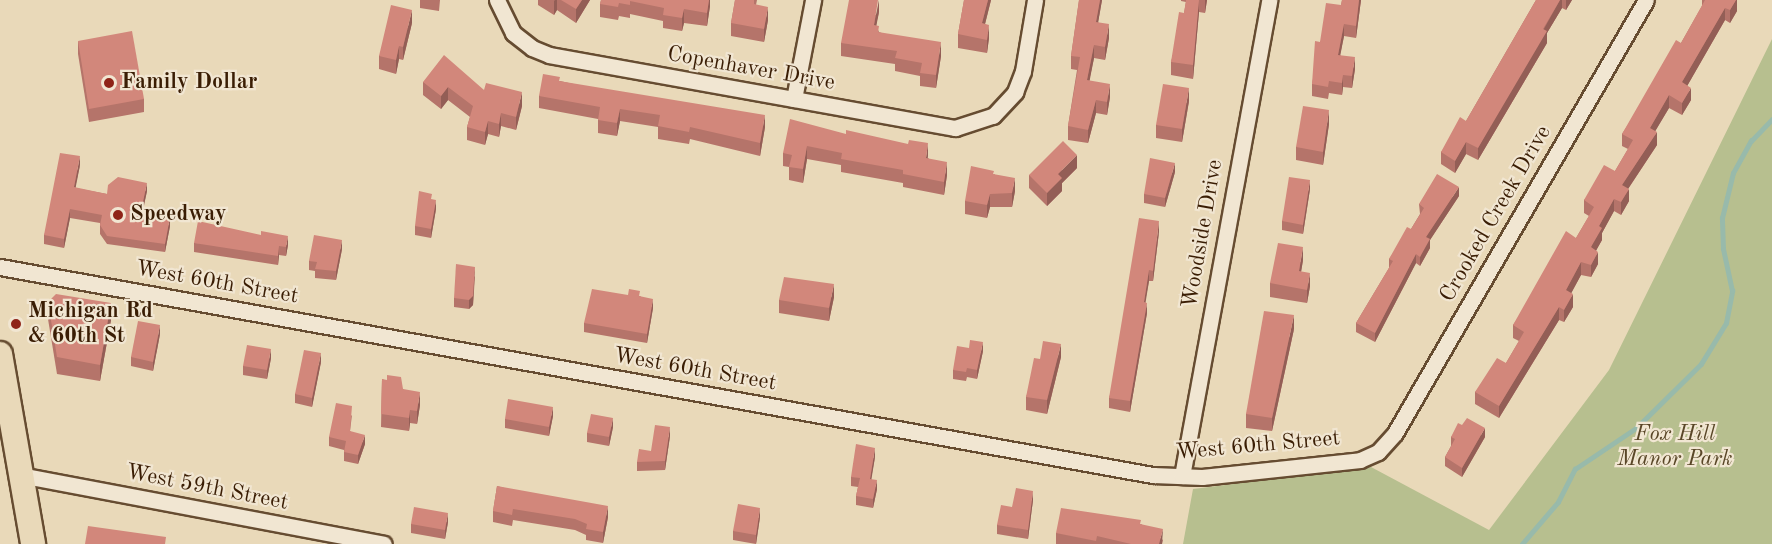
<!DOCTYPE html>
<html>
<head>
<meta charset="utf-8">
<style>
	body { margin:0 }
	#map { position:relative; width:1772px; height:544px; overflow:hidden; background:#e9d9b9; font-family:"Old Standard TT",serif }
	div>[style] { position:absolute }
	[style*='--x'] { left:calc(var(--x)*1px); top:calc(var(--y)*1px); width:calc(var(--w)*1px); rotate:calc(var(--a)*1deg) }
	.green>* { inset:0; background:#b7bf8f }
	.stream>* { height:4.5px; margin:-2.25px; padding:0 2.25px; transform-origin:2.25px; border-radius:2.25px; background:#98baab }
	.roads { filter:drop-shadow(2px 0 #664c31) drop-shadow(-2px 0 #664c31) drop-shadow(0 2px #664c31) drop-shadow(0 -2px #664c31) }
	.street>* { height:15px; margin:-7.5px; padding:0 7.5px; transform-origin:7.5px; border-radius:7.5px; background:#f1e6d2 }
	.primary>* { height:24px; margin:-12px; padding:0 12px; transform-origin:12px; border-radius:12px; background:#e9d9b9 }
	.wall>* { inset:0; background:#b5746a }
	.shaded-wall>* { inset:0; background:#935e56 }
	.building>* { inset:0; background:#d2877b }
	.dots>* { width:16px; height:16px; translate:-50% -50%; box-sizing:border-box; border:3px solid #f1e6d2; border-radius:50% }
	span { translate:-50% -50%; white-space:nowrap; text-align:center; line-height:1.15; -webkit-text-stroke:4.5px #f1e6d2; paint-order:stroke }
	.street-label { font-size:22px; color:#3a1d04 }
	.poi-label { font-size:22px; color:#3a1d04; font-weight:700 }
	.left { translate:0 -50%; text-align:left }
	.park-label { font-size:22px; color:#594627; font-style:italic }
</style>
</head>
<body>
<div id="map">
	<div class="green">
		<div style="clip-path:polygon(1772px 39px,1772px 544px,1183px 544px,1193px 489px,1371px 467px,1489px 530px,1609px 370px)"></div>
	</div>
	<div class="stream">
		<div style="--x:1522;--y:544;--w:55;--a:-49.4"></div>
		<div style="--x:1558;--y:502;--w:37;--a:-63"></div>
		<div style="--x:1575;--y:469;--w:73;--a:-33.9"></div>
		<div style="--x:1636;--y:428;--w:91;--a:-44.6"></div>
		<div style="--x:1701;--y:364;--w:48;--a:-58.6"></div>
		<div style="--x:1726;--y:323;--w:33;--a:-79"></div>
		<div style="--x:1732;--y:291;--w:43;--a:-102.1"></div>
		<div style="--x:1723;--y:249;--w:31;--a:-92"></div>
		<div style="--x:1722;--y:218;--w:46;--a:-76.3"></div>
		<div style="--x:1733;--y:173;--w:37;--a:-61"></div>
		<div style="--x:1751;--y:141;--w:30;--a:-46"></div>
	</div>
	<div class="roads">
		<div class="street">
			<div style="--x:497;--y:0;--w:37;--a:64"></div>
			<div style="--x:513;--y:33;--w:24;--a:38"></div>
			<div style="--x:532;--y:48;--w:18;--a:22"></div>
			<div style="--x:549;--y:55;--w:413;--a:10.2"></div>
			<div style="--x:955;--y:128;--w:40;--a:-18"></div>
			<div style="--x:993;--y:116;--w:33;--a:-47"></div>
			<div style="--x:1015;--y:92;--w:22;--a:-69"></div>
			<div style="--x:1023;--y:71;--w:72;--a:-80.4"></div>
			<div style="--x:794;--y:99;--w:101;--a:-79.1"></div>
			<div style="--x:0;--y:267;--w:1172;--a:10.23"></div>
			<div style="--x:1153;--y:475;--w:49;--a:2.3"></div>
			<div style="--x:1202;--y:477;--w:159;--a:-6.1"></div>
			<div style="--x:1360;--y:460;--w:20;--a:-24"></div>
			<div style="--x:1378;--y:452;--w:25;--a:-48"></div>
			<div style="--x:1395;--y:433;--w:500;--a:-59.9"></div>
			<div style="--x:20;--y:475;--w:370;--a:10.7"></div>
			<div style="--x:1182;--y:476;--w:484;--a:-79.6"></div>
		</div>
		<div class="primary">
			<div style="--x:0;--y:354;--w:193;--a:80.1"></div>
		</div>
	</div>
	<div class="wall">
		<div style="clip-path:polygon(420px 0,440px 0,439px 11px,420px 8px)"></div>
		<div style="clip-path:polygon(538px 0,590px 0,576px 23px,557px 10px,554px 15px,538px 5px)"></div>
		<div style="clip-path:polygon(601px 0,710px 0,710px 6px,707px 26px,684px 23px,682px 31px,663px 28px,663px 21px,630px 14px,630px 18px,619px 16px,618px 20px,600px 17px,600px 4px)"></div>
		<div style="clip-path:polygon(735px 0,757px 0,756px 5px,768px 20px,764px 42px,731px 36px,731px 23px)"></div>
		<div style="clip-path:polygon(964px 0,991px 0,985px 24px,989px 38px,987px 53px,958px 48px,958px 34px)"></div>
		<div style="clip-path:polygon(1079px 0,1102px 0,1098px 22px,1109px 38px,1105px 60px,1094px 58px,1089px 81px,1110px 97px,1107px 115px,1096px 113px,1088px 143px,1068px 140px,1068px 126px,1077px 70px,1071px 69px,1071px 56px)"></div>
		<div style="clip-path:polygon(1181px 0,1207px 0,1205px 13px,1199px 12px,1193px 79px,1171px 75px,1171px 62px,1184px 13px,1186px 2px,1181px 1px)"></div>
		<div style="clip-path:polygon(1342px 0,1361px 0,1356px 38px,1344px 36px,1340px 55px,1355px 69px,1352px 88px,1343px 87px,1342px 95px,1329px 93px,1328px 99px,1312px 96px,1312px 84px,1320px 42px,1341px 5px)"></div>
		<div style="clip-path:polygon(1536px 0,1572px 0,1566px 10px,1562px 8px,1547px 33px,1547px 43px,1478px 160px,1466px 154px,1455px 173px,1441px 164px,1441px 152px,1466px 121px)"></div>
		<div style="clip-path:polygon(1702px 0,1737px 0,1737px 11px,1730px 23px,1725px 20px,1687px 86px,1691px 100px,1682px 115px,1669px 108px,1655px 131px,1657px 145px,1628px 189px,1629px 201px,1621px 215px,1614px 211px,1602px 233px,1602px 240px,1596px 250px,1598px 264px,1591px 277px,1581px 275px,1571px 293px,1573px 307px,1564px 322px,1559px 320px,1499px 418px,1475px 404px,1475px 392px,1506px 363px,1519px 341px,1513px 338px,1513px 325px,1576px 238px,1589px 216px,1584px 213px,1584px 200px,1615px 171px,1628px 149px,1622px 146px,1622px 134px,1681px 43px,1702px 6px)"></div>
		<div style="clip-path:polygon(879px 12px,876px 25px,879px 32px,941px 56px,936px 88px,920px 86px,920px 76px,895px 71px,895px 64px,841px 56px,841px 43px)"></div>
		<div style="clip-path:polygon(412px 23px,403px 60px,399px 59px,396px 74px,379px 69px,379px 56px)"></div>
		<div style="clip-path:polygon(78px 41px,144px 99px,144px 112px,89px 122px,78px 54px)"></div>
		<div style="clip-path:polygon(560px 81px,765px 127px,760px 156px,690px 139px,689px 144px,658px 139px,658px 127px,620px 121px,617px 136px,598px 133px,598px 119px,539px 108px,539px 96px)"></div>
		<div style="clip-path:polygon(423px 82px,484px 90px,522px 106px,516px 130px,501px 126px,499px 137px,488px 134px,485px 145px,467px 140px,467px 127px,470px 117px,448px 100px,441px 109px,423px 95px)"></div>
		<div style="clip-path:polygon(1189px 101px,1182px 142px,1156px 138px,1156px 125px)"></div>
		<div style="clip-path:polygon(1329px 124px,1323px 165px,1296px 160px,1296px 147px)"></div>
		<div style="clip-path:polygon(846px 134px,928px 158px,947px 175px,944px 195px,903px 187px,903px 183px,841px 172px,841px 165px,807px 159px,803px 183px,789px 180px,789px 167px,783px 166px,783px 153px)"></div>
		<div style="clip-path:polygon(80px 165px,75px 188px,107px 194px,147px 191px,142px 212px,170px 226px,165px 252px,107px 244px,100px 234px,100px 223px,70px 218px,64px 248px,44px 244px,44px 235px)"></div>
		<div style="clip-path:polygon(1077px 168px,1062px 183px,1062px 191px,1047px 206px,1029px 188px,1029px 175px)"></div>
		<div style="clip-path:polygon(1175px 172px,1165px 207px,1144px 203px,1144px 194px)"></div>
		<div style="clip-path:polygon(994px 174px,1015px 191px,1012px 207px,990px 207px,987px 218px,965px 214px,965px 201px)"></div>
		<div style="clip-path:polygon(1310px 189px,1303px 234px,1282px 230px,1282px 221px)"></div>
		<div style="clip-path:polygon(1459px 196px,1430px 240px,1430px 248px,1420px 266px,1416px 263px,1375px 342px,1356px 332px,1356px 323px,1389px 268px,1389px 259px,1411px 229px,1420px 214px,1419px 204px)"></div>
		<div style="clip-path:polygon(432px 200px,436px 209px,431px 238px,415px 235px,415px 226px)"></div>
		<div style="clip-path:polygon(1159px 232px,1153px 281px,1149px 281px,1145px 302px,1147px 313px,1130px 412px,1109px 408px,1109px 398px)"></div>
		<div style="clip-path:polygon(194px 243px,288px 245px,286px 256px,279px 255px,278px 265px,194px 252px)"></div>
		<div style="clip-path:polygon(342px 249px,336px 280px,315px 278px,315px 271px,309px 270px,309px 261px)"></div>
		<div style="clip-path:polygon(1303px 260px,1301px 272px,1310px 286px,1307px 303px,1270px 297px,1270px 283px)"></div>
		<div style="clip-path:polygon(475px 276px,473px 305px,469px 309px,454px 307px,454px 298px)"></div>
		<div style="clip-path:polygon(628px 295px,640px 296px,653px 308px,647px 343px,584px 332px,584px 323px)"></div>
		<div style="clip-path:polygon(834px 297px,829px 321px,779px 313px,779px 300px)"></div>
		<div style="clip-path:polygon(48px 302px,111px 320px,100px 381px,57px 374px,48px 319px)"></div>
		<div style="clip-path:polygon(1294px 329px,1272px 431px,1246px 428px,1246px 414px)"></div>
		<div style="clip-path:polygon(160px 334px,153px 371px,131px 366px,131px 357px)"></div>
		<div style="clip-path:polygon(983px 351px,977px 379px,967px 377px,966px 381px,953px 379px,953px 370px)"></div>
		<div style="clip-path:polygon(1061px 357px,1047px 414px,1026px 410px,1026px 397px,1040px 359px)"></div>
		<div style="clip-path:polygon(271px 358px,267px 379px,243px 375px,243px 366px)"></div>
		<div style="clip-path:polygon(321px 362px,312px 407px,295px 403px,295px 394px)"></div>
		<div style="clip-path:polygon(382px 379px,403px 389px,420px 405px,417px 424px,410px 423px,409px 431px,381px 427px)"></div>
		<div style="clip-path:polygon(352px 415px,350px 431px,365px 444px,358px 464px,344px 461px,344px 450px,329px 446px,329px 437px)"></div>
		<div style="clip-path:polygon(553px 416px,549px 436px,505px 428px,505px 419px)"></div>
		<div style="clip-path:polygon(1462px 425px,1485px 437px,1462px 477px,1445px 466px,1445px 457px,1451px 446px,1451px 437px)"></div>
		<div style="clip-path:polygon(613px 427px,609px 446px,587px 442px,587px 433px)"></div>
		<div style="clip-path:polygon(670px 436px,665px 470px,637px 471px,637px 462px)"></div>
		<div style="clip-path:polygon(875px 457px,871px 479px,877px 489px,873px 508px,856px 505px,856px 496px,858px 487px,851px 486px,851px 477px)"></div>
		<div style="clip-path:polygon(497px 486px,608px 517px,603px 543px,586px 540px,586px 535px,575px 530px,513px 520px,512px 526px,493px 522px,493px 511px)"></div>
		<div style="clip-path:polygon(1033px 500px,1028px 539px,997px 534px,997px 525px,1012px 507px)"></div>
		<div style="clip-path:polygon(760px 517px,756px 544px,733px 540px,733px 531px)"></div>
		<div style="clip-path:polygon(448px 522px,445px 539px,411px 533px,411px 524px)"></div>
		<div style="clip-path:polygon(1141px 524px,1163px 540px,1162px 544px,1056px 544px,1056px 533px)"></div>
	</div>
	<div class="shaded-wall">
		<div style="clip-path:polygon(555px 0,557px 0,557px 10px,554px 15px,554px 1px)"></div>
		<div style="clip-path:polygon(582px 0,590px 0,576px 23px,576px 9px)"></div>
		<div style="clip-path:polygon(709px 0,710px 0,710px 6px,707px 26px,707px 13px)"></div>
		<div style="clip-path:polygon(879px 0,879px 12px,874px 38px,874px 25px)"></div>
		<div style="clip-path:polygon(988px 0,991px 0,982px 36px,982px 23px)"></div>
		<div style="clip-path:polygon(1100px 0,1102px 0,1096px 35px,1096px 22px)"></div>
		<div style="clip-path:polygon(1199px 0,1199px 12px,1193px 79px,1193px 65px)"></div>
		<div style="clip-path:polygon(1205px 0,1207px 0,1205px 13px)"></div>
		<div style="clip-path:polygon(1359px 0,1361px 0,1356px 38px,1356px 26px)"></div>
		<div style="clip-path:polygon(1560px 0,1562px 0,1562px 8px,1547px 33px,1547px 43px,1478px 160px,1478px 148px)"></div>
		<div style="clip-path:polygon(1566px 0,1572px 0,1566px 10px)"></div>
		<div style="clip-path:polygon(1736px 0,1737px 0,1737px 11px,1730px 23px,1730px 10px)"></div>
		<div style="clip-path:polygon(768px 7px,768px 20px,764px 42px,764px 29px)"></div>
		<div style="clip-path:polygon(1725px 8px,1725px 20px,1682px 95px,1682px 82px)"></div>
		<div style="clip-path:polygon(684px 9px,684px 23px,682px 31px,682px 18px)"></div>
		<div style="clip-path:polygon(412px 10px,412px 23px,403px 60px,403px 47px)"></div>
		<div style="clip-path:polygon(1109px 24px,1109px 38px,1105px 60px,1105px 47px)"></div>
		<div style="clip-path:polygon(1344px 24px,1344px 36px,1338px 67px,1338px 55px)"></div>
		<div style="clip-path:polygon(989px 25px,989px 38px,987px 53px,987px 40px)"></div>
		<div style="clip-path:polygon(941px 42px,941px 56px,936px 88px,936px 75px)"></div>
		<div style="clip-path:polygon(1094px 45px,1094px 58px,1087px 94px,1087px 80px)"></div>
		<div style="clip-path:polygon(399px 46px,399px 59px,396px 74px,396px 60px)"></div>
		<div style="clip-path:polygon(1355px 57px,1355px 69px,1352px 88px,1352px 76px)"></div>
		<div style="clip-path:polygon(1343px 75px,1343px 87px,1342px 95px,1342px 83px)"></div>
		<div style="clip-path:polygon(1110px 84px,1110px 97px,1107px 115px,1107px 102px)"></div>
		<div style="clip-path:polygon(448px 87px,448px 100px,441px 109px,441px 96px)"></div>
		<div style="clip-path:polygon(1189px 88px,1189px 101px,1182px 142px,1182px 129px)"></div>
		<div style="clip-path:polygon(1691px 88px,1691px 100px,1682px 115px,1682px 103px)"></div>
		<div style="clip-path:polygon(522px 92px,522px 106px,516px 130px,516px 117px)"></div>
		<div style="clip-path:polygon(1669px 95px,1669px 108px,1650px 140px,1650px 128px)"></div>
		<div style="clip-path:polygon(1096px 100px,1096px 113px,1088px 143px,1088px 130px)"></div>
		<div style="clip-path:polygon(620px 109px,620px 121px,617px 136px,617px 123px)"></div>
		<div style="clip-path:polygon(1329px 110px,1329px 124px,1323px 165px,1323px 152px)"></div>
		<div style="clip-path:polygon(501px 113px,501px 126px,499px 137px,499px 124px)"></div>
		<div style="clip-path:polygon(765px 115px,765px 127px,760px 156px,760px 143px)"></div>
		<div style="clip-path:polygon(488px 121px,488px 134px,485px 145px,485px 132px)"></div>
		<div style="clip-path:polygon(1657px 132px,1657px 145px,1622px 198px,1622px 185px)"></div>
		<div style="clip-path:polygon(1466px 142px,1466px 154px,1455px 173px,1455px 161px)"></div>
		<div style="clip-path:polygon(928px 143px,928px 156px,926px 171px,926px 158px)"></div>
		<div style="clip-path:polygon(807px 146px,807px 159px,803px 183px,803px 169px)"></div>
		<div style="clip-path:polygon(1077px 155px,1077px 168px,1062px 183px,1062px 191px,1047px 206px,1047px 193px,1058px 174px)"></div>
		<div style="clip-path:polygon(80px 156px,80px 165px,74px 196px,74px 187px)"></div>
		<div style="clip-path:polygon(947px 162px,947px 175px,944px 195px,944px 182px)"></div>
		<div style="clip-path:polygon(1175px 163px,1175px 172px,1165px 207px,1165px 198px)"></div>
		<div style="clip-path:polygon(1015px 178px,1015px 191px,1012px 207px,1012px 193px)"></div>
		<div style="clip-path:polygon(1310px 180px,1310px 189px,1303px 234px,1303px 225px)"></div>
		<div style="clip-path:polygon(147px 183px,147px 191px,141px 220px,141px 211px)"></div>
		<div style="clip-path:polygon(1459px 187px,1459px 196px,1430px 240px,1430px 248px,1420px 266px,1420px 257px,1426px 237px)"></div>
		<div style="clip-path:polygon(1629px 189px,1629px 201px,1621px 215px,1621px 202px)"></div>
		<div style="clip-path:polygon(990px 194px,990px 207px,987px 218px,987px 205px)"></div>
		<div style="clip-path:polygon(1614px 199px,1614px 211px,1602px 233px,1602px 240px,1591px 260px,1591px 247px,1599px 226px)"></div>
		<div style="clip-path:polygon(436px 200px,436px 209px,431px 238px,431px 229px)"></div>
		<div style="clip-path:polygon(70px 209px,70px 218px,64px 248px,64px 239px)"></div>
		<div style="clip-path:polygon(170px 217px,170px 226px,165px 252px,165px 244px)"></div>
		<div style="clip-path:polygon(1159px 221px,1159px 232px,1153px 281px,1153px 271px)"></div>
		<div style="clip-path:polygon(288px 236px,288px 245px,286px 256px,286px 247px)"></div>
		<div style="clip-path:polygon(342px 240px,342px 249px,336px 280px,336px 271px)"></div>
		<div style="clip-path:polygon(279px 246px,279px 255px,278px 265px,278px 256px)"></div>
		<div style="clip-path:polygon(1303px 247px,1303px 260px,1299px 284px,1299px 271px)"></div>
		<div style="clip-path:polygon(1598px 252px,1598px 264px,1591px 277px,1591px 265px)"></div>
		<div style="clip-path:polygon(1416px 254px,1416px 263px,1375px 342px,1375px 333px)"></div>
		<div style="clip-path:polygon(1581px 262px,1581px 275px,1566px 303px,1566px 290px)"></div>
		<div style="clip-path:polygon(475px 267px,473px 305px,469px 309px,469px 300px)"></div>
		<div style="clip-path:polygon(1149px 270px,1149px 281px,1144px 312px,1144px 302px)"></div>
		<div style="clip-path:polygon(1310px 273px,1310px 286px,1307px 303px,1307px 290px)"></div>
		<div style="clip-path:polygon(834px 284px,834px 297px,829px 321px,829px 308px)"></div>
		<div style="clip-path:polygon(1573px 294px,1573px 307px,1564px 322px,1564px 310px)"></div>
		<div style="clip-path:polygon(653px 299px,653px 308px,647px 343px,647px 334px)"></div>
		<div style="clip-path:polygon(111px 303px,111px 320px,100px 381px,100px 365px)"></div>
		<div style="clip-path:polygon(1147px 303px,1147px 313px,1130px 412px,1130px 401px)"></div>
		<div style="clip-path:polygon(1559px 307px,1559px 320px,1499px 418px,1499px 406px)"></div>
		<div style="clip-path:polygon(1294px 315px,1294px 329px,1272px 431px,1272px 418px)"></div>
		<div style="clip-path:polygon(160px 325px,160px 334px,153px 371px,153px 362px)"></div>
		<div style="clip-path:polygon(983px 342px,983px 351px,977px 379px,977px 370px)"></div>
		<div style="clip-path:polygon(1061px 344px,1061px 357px,1047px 414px,1047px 400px)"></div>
		<div style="clip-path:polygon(271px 349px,271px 358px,267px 379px,267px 370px)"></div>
		<div style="clip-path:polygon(321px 353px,321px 362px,312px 407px,312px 398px)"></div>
		<div style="clip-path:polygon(420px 392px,420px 405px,417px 424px,417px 411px)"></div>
		<div style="clip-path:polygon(553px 407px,553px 416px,549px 436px,549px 427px)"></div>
		<div style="clip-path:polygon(410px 410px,410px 423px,409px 431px,409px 418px)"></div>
		<div style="clip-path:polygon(613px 418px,613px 427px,609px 446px,609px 437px)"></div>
		<div style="clip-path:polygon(670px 427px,670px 436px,665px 470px,665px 461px)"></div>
		<div style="clip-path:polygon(1485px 428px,1485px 437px,1462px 477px,1462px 468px)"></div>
		<div style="clip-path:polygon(365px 435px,365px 444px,358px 464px,358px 455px)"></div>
		<div style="clip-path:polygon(875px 448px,875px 457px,870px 488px,870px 479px)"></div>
		<div style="clip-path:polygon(877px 480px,877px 489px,873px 508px,873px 499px)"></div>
		<div style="clip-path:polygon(1033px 491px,1033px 500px,1028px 539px,1028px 530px)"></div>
		<div style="clip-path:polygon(608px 506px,608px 517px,603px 543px,603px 532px)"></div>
		<div style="clip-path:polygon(760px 508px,760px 517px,756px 544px,756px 535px)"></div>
		<div style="clip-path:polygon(448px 513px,448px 522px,445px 539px,445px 530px)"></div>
		<div style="clip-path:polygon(1163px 529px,1162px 544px,1159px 544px)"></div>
	</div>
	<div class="building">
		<div style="clip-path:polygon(561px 0,582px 0,576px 9px)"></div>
		<div style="clip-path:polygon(601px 0,709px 0,707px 13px,684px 9px,682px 18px,663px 15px,664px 8px,630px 1px,630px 5px,619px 3px,618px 7px,600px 4px)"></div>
		<div style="clip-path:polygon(735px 0,754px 0,754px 4px,768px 7px,764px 29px,731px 23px)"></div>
		<div style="clip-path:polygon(849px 0,878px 0,874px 25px,879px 26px,878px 32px,941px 42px,936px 75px,920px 73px,922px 63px,895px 58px,897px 51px,841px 43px)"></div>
		<div style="clip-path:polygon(964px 0,988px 0,982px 23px,989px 25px,987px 40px,958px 34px)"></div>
		<div style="clip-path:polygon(1079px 0,1100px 0,1096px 22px,1109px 24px,1105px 47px,1094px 45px,1087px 80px,1110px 84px,1107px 102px,1096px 100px,1088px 130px,1068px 126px,1080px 57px,1071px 56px)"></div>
		<div style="clip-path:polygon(1186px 0,1199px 0,1193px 65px,1171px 62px,1179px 12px,1184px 13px)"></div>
		<div style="clip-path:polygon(1342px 0,1359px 0,1356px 26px,1344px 24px,1338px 55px,1355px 57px,1352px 76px,1343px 75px,1342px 83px,1329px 81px,1328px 87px,1312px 84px,1315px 41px,1320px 42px,1326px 3px,1341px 5px)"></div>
		<div style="clip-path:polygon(1536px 0,1560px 0,1543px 29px,1547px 31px,1478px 148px,1466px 142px,1455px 161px,1441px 152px,1460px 117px,1466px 121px)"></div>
		<div style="clip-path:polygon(1705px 0,1736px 0,1730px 10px,1725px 8px,1682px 82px,1691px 88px,1682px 103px,1669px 95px,1650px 128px,1657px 132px,1622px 185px,1629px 189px,1621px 202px,1614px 199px,1599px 226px,1602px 228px,1591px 247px,1598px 252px,1591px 265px,1581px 262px,1566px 290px,1573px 294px,1564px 310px,1559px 307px,1499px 406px,1475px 392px,1497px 358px,1506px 363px,1524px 332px,1513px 325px,1566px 231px,1576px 238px,1594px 207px,1584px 200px,1604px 165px,1615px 171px,1633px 140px,1622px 134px,1676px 40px,1681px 43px)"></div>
		<div style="clip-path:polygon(391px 5px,412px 10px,403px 47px,399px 46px,396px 60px,379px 56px)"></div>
		<div style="clip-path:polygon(132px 31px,144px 99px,89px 109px,78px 41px)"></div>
		<div style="clip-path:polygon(444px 55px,484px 90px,486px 83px,522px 92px,516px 117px,501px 113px,499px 124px,488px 121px,485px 132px,467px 127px,473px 106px,448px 87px,441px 96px,423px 82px)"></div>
		<div style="clip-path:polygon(543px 74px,560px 77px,559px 81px,765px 115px,760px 143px,690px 127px,689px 132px,658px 126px,660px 115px,620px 109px,617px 123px,598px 120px,600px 107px,539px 96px)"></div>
		<div style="clip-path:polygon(1163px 84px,1189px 88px,1182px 129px,1156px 125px)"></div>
		<div style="clip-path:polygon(1303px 106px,1329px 110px,1323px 152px,1296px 147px)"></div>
		<div style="clip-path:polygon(790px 119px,846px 134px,846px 130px,908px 144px,909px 140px,928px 143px,926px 158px,947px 162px,944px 182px,903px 174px,903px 170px,841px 159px,842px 153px,807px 146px,803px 169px,789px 167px,792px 155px,783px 153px)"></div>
		<div style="clip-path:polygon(1063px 141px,1077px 155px,1058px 174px,1062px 178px,1047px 193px,1029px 175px)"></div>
		<div style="clip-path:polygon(60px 153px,80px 156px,74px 187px,107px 194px,108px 185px,118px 177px,147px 183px,141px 211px,170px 217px,165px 244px,107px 236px,100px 225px,102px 215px,70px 209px,64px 239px,44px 235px)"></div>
		<div style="clip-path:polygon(1150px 158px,1175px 163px,1165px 198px,1144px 194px)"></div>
		<div style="clip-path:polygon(971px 166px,994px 171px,993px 174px,1015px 178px,1012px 193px,990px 194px,987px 205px,965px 201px)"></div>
		<div style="clip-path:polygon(1437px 174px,1459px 187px,1426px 237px,1430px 239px,1420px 257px,1416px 254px,1375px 333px,1356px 323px,1393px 261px,1389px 259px,1407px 227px,1411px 229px,1424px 208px,1419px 204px)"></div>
		<div style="clip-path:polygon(1289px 177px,1310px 180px,1303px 225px,1282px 221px)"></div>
		<div style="clip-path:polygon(419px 191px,432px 194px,431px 199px,436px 200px,431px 229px,415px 226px)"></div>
		<div style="clip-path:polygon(1139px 218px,1159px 221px,1153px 271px,1149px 270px,1144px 302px,1147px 303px,1130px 401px,1109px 398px)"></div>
		<div style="clip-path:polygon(198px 221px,261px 235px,261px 231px,288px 236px,286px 247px,279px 246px,278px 256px,194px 243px)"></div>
		<div style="clip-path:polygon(314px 235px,342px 240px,336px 271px,315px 269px,317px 262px,309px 261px)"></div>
		<div style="clip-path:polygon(1278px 243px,1303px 247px,1299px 271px,1310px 273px,1307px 290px,1270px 283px)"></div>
		<div style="clip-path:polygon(456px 264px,475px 267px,473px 296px,469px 300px,454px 298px)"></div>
		<div style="clip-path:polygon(784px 277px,834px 284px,829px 308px,779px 300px)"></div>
		<div style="clip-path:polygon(592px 289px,628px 295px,629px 289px,640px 291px,639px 296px,653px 299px,647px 334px,584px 323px)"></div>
		<div style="clip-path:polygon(56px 294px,111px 303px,100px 365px,57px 357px,48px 302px)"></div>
		<div style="clip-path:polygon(1264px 311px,1294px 315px,1272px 418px,1246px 414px)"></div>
		<div style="clip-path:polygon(138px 321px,160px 325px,153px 362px,131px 357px)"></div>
		<div style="clip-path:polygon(970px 340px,983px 342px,977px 370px,967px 368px,966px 372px,953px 370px,957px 346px,969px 348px)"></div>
		<div style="clip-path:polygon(1043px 341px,1061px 344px,1047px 400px,1026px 397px,1034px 358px,1040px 359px)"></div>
		<div style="clip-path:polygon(247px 345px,271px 349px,267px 370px,243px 366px)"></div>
		<div style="clip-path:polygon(304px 350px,321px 353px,312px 398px,295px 394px)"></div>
		<div style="clip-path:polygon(387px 375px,401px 377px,403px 389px,420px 392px,417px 411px,410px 410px,409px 418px,381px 414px,382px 379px,387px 380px)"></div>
		<div style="clip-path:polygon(508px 399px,553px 407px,549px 427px,505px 419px)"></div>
		<div style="clip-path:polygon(336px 403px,352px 406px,350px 431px,365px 435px,358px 455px,344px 452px,346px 441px,329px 437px)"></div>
		<div style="clip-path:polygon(591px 414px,613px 418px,609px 437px,587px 433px)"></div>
		<div style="clip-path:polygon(1467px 418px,1485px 428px,1462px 468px,1445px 457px,1455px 439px,1451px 437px,1458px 423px,1462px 425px)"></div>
		<div style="clip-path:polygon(655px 425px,670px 427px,665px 461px,637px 462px,639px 449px,651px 451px)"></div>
		<div style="clip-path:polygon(856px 444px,875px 448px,870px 479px,877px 480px,873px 499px,856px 496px,860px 478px,851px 477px)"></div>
		<div style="clip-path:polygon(497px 486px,608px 506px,603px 532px,586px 529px,587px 524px,575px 519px,513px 509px,512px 515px,493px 511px)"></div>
		<div style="clip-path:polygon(1016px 488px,1033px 491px,1028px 530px,997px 525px,1001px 505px,1012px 507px)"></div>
		<div style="clip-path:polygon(738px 504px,760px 508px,756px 535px,733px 531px)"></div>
		<div style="clip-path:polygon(414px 507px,448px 513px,445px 530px,411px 524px)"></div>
		<div style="clip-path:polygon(1061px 508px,1141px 520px,1140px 524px,1163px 529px,1159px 544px,1131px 544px,1097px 536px,1096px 541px,1056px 533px)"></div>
		<div style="clip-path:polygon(88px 526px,166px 537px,165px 544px,85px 544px)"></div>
	</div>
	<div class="dots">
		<div style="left:109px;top:83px;background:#8f2418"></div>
		<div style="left:118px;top:215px;background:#8f2418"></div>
		<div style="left:16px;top:324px;background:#8f2418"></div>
	</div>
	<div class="street-label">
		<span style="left:751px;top:69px;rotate:10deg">Copenhaver Drive</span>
		<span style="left:1496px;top:214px;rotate:-60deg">Crooked Creek Drive</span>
		<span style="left:1203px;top:234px;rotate:-80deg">Woodside Drive</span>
		<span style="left:217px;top:283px;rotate:10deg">West 60th Street</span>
		<span style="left:695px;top:370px;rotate:10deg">West 60th Street</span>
		<span style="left:1258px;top:446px;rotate:-5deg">West 60th Street</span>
		<span style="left:207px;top:488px;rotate:11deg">West 59th Street</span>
	</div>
	<div class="poi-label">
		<span class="left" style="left:121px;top:83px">Family Dollar</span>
		<span class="left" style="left:130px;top:215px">Speedway</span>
		<span class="left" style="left:28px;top:324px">Michigan Rd<br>&amp; 60th St</span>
	</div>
	<div class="park-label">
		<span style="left:1675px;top:447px">Fox Hill<br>Manor Park</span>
	</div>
</div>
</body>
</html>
